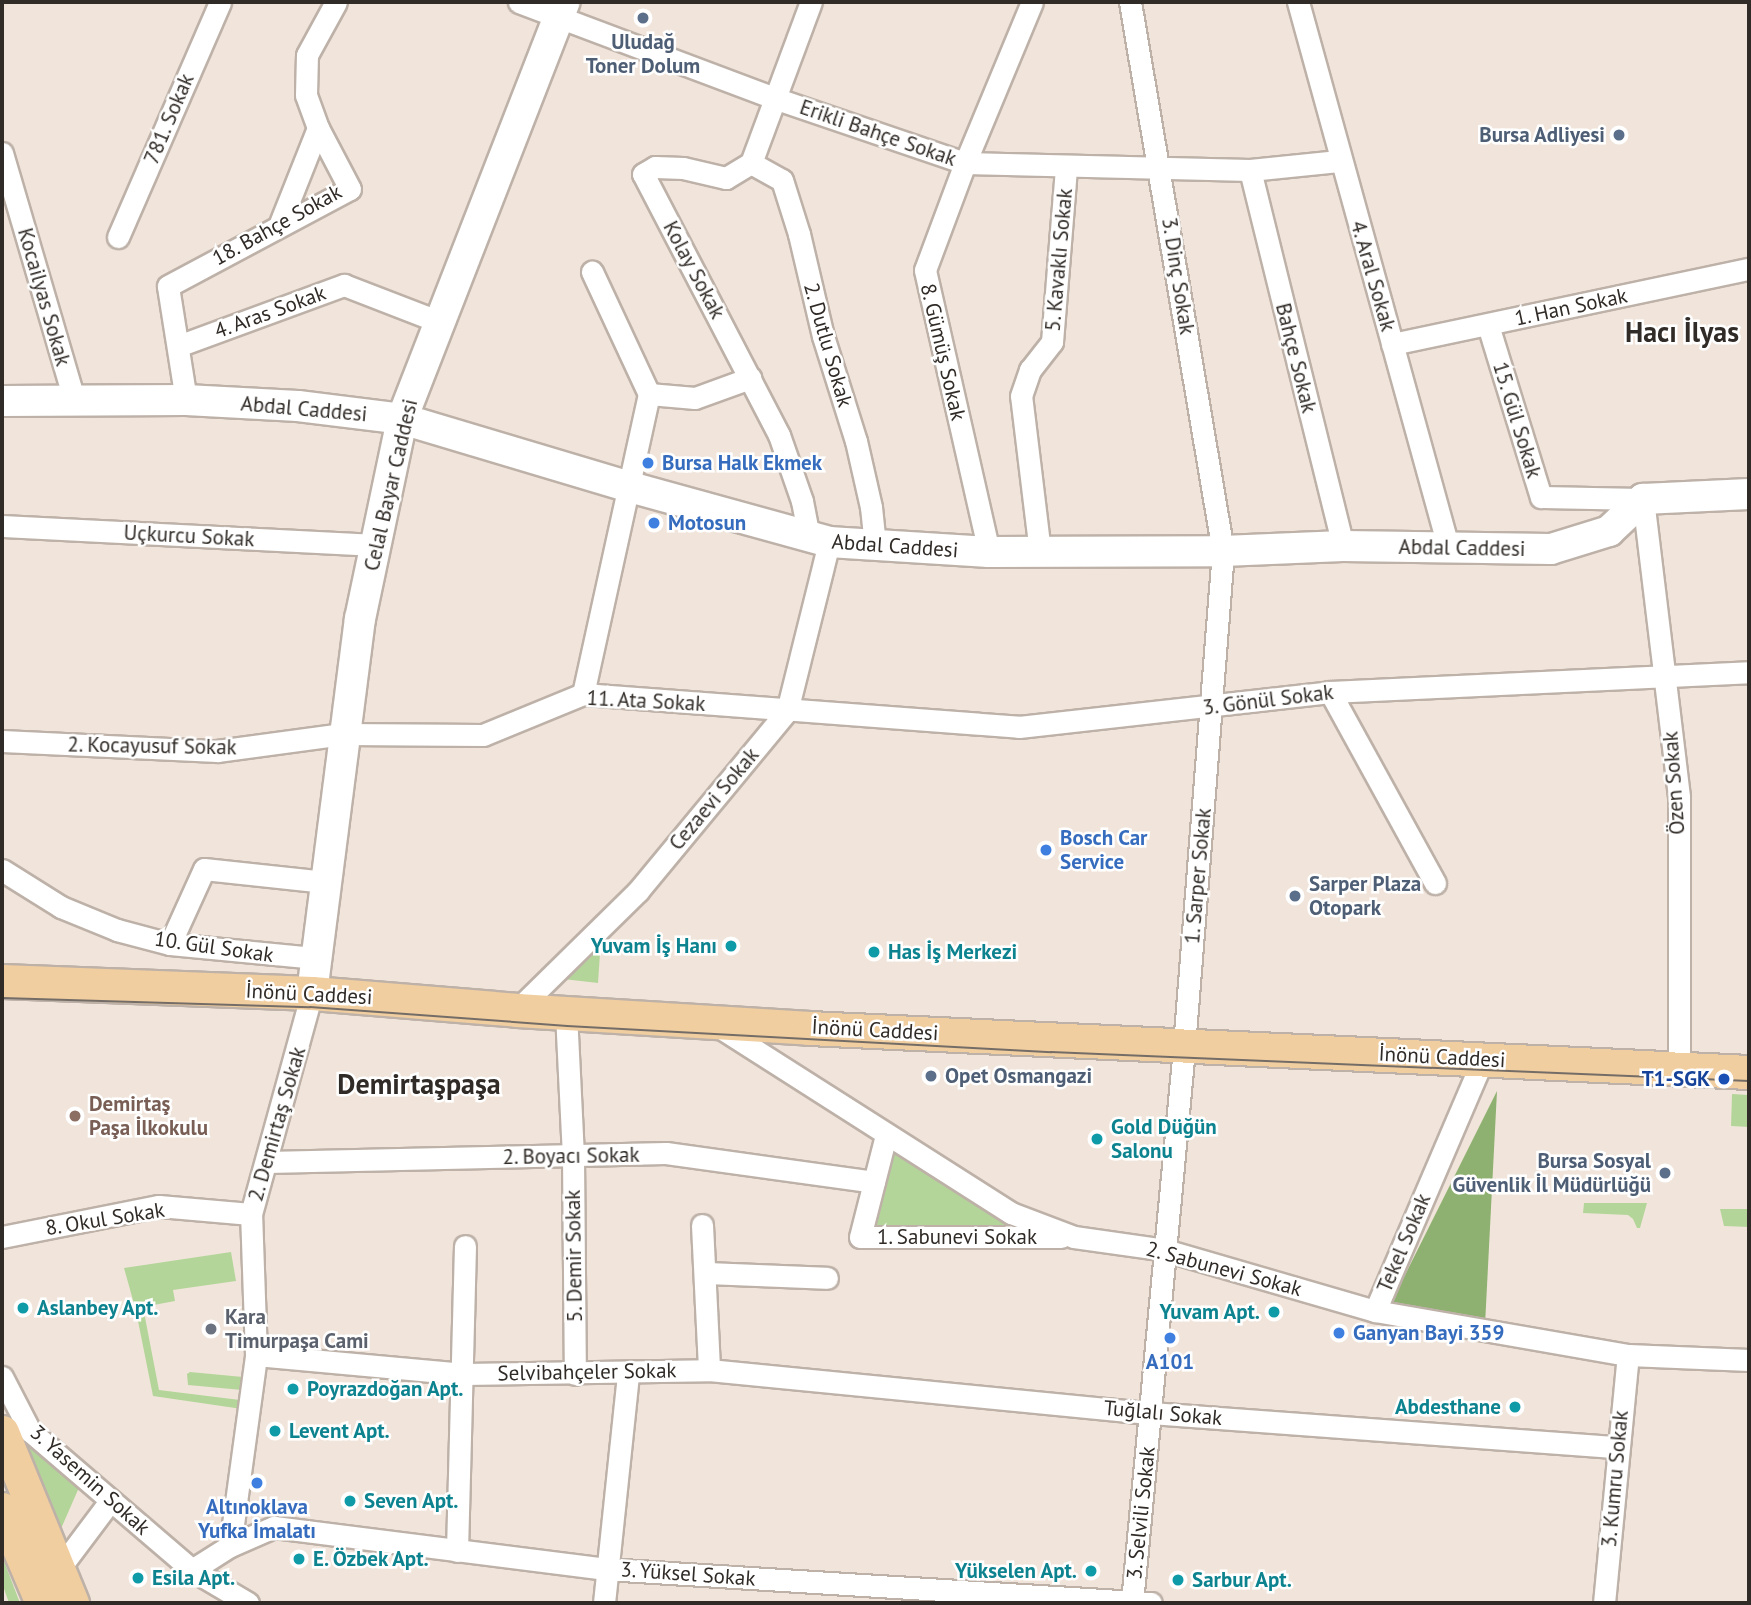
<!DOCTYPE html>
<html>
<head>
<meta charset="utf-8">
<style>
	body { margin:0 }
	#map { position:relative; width:1751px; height:1605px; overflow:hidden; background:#f1e5db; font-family:"PT Sans",sans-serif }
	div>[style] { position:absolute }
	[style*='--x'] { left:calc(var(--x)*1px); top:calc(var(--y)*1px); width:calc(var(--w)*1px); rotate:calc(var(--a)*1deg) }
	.green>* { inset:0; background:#b4d599 }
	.forest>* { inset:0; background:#8eb070 }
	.roads { filter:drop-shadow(2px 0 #bdb1a8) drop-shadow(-2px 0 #bdb1a8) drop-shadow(0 2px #bdb1a8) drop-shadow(0 -2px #bdb1a8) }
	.street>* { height:21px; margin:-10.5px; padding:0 10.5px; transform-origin:10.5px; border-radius:10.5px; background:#fff }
	.secondary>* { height:30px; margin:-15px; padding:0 15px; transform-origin:15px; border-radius:15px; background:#fff }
	.primary>* { height:33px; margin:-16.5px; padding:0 16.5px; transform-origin:16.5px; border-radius:16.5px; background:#f1cea0 }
	.tram>* { height:2px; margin:-1px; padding:0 1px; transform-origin:1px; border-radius:1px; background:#746d67 }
	.dots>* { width:19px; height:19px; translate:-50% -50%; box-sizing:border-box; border:4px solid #fff; border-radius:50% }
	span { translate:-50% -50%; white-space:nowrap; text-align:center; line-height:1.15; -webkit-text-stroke:5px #fff; paint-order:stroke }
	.service-label { font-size:21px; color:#4e5e75; font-weight:700 }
	.right { translate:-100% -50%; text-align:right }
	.left { translate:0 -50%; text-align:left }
	.street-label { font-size:21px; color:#302b27 }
	.shop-label { font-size:21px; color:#366cbe; font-weight:700 }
	.culture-label { font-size:21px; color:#0d838f; font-weight:700 }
	.transit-label { font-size:21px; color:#164399; font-weight:700 }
	.education-label { font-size:21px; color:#785e54; font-weight:700 }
	.worship-label { font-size:21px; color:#5b616d; font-weight:700 }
	.district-label { font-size:28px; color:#302b27; font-weight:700 }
	.frame { position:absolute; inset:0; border:4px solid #302b27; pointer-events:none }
</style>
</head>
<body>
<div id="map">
	<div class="green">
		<div style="clip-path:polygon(601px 939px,598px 983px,563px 979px)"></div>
		<div style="clip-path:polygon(1732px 1094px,1749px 1095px,1749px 1127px,1731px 1126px)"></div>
		<div style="clip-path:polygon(890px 1148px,1039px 1232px,869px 1232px)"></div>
		<div style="clip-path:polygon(1584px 1203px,1647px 1203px,1640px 1228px,1637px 1228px,1633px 1219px,1628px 1215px,1583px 1213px)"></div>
		<div style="clip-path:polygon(1720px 1209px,1749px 1209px,1749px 1227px,1724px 1226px)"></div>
		<div style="clip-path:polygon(231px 1252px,236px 1281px,173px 1290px,175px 1301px,143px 1307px,159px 1390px,240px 1400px,242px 1409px,153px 1396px,136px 1311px,124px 1268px)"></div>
		<div style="clip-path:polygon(190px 1372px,243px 1377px,242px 1390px,188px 1385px,187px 1374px)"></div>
		<div style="clip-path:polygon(17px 1429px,81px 1483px,60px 1531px)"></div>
		<div style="clip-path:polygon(2px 1556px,7px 1569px,20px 1603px,9px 1603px,2px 1583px)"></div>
	</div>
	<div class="forest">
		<div style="clip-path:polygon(1497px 1091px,1485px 1325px,1388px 1309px)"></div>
	</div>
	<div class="roads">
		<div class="street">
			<div style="--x:519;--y:2;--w:276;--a:20.6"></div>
			<div style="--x:777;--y:99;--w:199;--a:18.8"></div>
			<div style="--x:965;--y:163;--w:285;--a:1.4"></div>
			<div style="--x:1250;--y:170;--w:89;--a:-5.8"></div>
			<div style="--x:1130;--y:2;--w:557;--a:80.39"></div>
			<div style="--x:1223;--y:551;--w:510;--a:94.5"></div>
			<div style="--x:1183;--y:1059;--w:546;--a:95.36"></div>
			<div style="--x:1298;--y:2;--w:568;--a:74.59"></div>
			<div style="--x:2;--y:153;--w:257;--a:73.7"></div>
			<div style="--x:751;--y:163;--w:35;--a:29"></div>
			<div style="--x:782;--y:180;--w:57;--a:72.5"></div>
			<div style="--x:799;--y:234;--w:105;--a:76.8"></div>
			<div style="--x:823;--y:336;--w:110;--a:72.6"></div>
			<div style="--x:856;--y:441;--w:68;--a:77.2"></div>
			<div style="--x:871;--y:507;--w:38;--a:84"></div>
			<div style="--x:1250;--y:170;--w:387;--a:76.1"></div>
			<div style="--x:279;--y:226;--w:105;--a:-68.3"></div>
			<div style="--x:118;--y:237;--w:256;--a:-66.5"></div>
			<div style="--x:1488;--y:325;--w:180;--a:72.9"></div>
			<div style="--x:1541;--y:497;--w:102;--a:1.1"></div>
			<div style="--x:1643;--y:499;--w:300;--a:83.1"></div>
			<div style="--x:1679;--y:797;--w:271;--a:90"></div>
			<div style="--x:1392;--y:344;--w:365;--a:-11.9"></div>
			<div style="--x:178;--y:346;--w:177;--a:-20.2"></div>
			<div style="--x:344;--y:285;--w:103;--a:21.1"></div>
			<div style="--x:649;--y:394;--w:46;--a:5"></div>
			<div style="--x:695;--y:398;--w:59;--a:-20"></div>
			<div style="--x:186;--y:400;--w:115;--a:-99"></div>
			<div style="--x:168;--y:286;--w:206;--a:-28.1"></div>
			<div style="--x:350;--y:189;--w:69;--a:-117.7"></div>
			<div style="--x:318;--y:128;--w:35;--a:-110"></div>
			<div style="--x:306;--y:95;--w:40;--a:-88.6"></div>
			<div style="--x:307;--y:55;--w:60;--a:-61.3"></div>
			<div style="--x:2;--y:526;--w:374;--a:2.9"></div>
			<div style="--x:809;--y:537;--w:37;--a:-101"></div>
			<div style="--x:802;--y:501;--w:70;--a:-109.2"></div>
			<div style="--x:779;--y:435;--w:294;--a:-117.5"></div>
			<div style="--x:643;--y:174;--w:14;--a:-30"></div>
			<div style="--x:655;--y:167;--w:28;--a:2"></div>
			<div style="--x:683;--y:168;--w:44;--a:13.1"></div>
			<div style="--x:726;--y:178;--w:29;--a:-31"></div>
			<div style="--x:751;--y:163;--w:172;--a:-69.6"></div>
			<div style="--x:989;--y:552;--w:289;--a:-102.8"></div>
			<div style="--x:925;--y:270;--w:114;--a:-69.5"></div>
			<div style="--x:965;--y:163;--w:174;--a:-67.4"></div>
			<div style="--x:1040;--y:552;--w:157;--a:-96.9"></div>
			<div style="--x:1021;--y:396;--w:28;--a:-71"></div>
			<div style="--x:1030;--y:370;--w:36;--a:-52"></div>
			<div style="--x:1052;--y:342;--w:175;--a:-85.4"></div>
			<div style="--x:1330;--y:692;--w:218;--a:61.2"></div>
			<div style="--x:583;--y:694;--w:307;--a:-77.6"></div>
			<div style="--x:649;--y:394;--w:135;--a:-115"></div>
			<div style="--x:2;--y:741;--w:215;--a:2.7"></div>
			<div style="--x:217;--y:751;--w:127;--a:-7.7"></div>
			<div style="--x:343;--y:734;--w:140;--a:0.4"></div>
			<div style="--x:483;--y:735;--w:108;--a:-22.3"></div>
			<div style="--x:583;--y:694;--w:437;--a:4.3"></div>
			<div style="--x:1019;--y:727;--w:313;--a:-6.4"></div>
			<div style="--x:1330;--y:692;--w:419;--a:-2.7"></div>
			<div style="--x:2;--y:870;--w:70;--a:32.1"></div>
			<div style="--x:61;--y:907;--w:61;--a:22.3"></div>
			<div style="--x:117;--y:930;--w:55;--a:14.8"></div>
			<div style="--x:170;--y:944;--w:147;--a:5.5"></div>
			<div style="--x:170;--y:944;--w:82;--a:-65.6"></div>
			<div style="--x:204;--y:869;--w:122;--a:6.1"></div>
			<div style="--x:517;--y:1010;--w:170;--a:-44.5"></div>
			<div style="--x:638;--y:891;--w:234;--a:-50.4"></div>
			<div style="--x:787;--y:711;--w:174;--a:-76"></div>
			<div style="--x:566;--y:1013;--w:143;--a:87.2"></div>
			<div style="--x:573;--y:1156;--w:218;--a:89.5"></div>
			<div style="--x:716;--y:1025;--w:350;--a:32.5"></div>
			<div style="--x:1011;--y:1213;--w:67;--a:20.9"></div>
			<div style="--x:1074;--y:1237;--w:92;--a:8.1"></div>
			<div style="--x:1165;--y:1250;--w:219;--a:16.2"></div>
			<div style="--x:1375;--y:1311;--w:257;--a:9.9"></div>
			<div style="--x:1628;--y:1355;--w:121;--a:2.4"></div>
			<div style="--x:886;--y:1135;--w:105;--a:104.3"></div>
			<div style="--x:860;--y:1237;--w:201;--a:0"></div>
			<div style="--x:267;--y:1162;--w:399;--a:-1.3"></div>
			<div style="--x:666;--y:1153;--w:210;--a:7.9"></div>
			<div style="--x:702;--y:1225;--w:145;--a:87.2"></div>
			<div style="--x:2;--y:1237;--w:160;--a:-11.2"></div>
			<div style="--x:159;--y:1206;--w:92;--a:5"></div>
			<div style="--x:705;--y:1273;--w:122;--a:2.3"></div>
			<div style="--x:1375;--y:1311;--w:274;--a:-66.8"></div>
			<div style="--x:256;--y:1355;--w:209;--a:5.2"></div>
			<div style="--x:464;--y:1374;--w:245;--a:-0.9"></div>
			<div style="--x:709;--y:1370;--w:444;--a:5.6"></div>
			<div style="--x:1151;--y:1413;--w:467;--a:4.2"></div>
			<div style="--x:2;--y:1377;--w:61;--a:62.6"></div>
			<div style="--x:30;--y:1431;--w:213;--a:40.6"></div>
			<div style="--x:192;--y:1570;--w:65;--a:30.5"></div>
			<div style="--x:230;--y:1546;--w:48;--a:-23.4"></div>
			<div style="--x:274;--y:1527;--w:335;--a:7.2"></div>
			<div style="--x:606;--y:1569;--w:546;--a:3.57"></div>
			<div style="--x:457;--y:1551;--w:305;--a:-88.5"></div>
			<div style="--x:59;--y:1569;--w:85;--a:-53.1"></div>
			<div style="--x:192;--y:1570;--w:45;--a:-32.3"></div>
			<div style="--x:230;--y:1546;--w:193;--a:-82.2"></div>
			<div style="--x:256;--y:1355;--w:141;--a:-92"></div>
			<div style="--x:251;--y:1214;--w:229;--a:-74.6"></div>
			<div style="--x:604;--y:1603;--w:230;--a:-84"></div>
			<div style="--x:1604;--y:1603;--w:249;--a:-84.5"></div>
		</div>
		<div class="secondary">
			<div style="--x:2;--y:401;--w:184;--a:-0.3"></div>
			<div style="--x:186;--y:400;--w:112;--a:3.1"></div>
			<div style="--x:298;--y:406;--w:105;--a:7.1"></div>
			<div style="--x:402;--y:419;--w:238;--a:16.6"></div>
			<div style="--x:630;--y:487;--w:206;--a:15.4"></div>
			<div style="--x:829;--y:542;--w:160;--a:3.6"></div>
			<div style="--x:989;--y:552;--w:234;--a:-0.2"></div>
			<div style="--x:1223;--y:551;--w:120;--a:-2.4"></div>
			<div style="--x:1343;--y:546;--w:208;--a:0.8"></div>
			<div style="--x:1551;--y:549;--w:61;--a:-17.2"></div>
			<div style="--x:1609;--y:531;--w:47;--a:-43.3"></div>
			<div style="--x:1643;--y:499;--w:106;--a:-2.7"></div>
			<div style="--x:312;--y:993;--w:377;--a:-82.7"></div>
			<div style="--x:360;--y:619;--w:204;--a:-78.1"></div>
			<div style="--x:402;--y:419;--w:448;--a:-68.7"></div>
		</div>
		<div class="primary">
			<div style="--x:2;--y:981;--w:310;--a:2.2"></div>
			<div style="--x:312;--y:993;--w:206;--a:4.7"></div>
			<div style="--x:517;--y:1010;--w:293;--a:3.5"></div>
			<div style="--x:809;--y:1028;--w:941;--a:2.68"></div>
			<div style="--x:2;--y:1432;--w:185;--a:67.7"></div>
			<div style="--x:2;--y:1509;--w:102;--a:66.9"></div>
		</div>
	</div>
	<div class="tram">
		<div style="--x:2;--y:998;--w:308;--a:1.7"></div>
		<div style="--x:310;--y:1007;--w:258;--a:4.2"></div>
		<div style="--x:567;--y:1026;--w:485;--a:3.1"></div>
		<div style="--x:1051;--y:1052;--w:699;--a:2.38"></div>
	</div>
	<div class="dots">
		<div style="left:643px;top:18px;background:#5c6f8a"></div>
		<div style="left:1619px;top:135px;background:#5c6f8a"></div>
		<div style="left:648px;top:463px;background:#3f7fe0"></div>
		<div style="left:654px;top:523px;background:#3f7fe0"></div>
		<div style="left:1046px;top:850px;background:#3f7fe0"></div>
		<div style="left:1295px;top:896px;background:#5c6f8a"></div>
		<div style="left:731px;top:946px;background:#0f9aa8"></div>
		<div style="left:874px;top:952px;background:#0f9aa8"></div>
		<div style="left:931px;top:1076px;background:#5c6f8a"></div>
		<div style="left:1724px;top:1079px;background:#1a4fb4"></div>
		<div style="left:75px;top:1116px;background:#8d6e63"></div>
		<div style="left:1097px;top:1139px;background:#0f9aa8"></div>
		<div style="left:1665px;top:1173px;background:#5c6f8a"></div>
		<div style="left:23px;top:1308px;background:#0f9aa8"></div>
		<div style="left:1274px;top:1312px;background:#0f9aa8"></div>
		<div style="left:211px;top:1329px;background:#6b7280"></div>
		<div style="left:1339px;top:1333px;background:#3f7fe0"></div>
		<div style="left:1170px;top:1338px;background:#3f7fe0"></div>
		<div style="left:293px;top:1389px;background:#0f9aa8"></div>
		<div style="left:1515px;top:1407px;background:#0f9aa8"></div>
		<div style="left:275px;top:1431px;background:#0f9aa8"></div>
		<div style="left:257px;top:1483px;background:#3f7fe0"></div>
		<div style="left:350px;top:1501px;background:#0f9aa8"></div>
		<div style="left:299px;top:1559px;background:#0f9aa8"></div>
		<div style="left:1091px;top:1571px;background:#0f9aa8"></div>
		<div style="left:138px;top:1578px;background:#0f9aa8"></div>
		<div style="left:1178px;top:1580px;background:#0f9aa8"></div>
	</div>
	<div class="service-label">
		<span style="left:643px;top:54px">Uludağ<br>Toner Dolum</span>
		<span class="right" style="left:1605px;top:135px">Bursa Adliyesi</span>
		<span class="left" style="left:1309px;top:896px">Sarper Plaza<br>Otopark</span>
		<span class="left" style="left:945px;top:1076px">Opet Osmangazi</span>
		<span class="right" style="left:1651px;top:1173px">Bursa Sosyal<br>Güvenlik İl Müdürlüğü</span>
	</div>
	<div class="street-label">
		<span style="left:169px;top:119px;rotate:-67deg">781. Sokak</span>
		<span style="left:878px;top:133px;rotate:19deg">Erikli Bahçe Sokak</span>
		<span style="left:277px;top:225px;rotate:-29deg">18. Bahçe Sokak</span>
		<span style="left:1059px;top:260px;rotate:-85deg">5. Kavaklı Sokak</span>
		<span style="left:694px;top:270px;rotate:62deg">Kolay Sokak</span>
		<span style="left:1178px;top:276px;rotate:81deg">3. Dinç Sokak</span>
		<span style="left:1373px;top:276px;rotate:74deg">4. Aral Sokak</span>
		<span style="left:44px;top:297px;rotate:74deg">Kocailyas Sokak</span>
		<span style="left:1571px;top:307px;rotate:-12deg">1. Han Sokak</span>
		<span style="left:270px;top:312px;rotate:-20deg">4. Aras Sokak</span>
		<span style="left:828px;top:345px;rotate:74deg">2. Dutlu Sokak</span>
		<span style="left:943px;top:352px;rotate:77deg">8. Gümüş Sokak</span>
		<span style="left:1296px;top:358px;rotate:76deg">Bahçe Sokak</span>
		<span style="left:304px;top:409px;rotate:5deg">Abdal Caddesi</span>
		<span style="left:1517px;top:420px;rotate:73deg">15. Gül Sokak</span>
		<span style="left:391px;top:485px;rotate:-77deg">Celal Bayar Caddesi</span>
		<span style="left:189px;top:536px;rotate:3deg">Uçkurcu Sokak</span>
		<span style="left:895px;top:546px;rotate:4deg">Abdal Caddesi</span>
		<span style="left:1462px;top:548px;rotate:1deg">Abdal Caddesi</span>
		<span style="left:1268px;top:700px;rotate:-7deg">3. Gönül Sokak</span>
		<span style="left:646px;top:701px;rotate:3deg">11. Ata Sokak</span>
		<span style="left:152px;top:746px;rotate:1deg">2. Kocayusuf Sokak</span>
		<span style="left:1674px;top:783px;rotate:-94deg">Özen Sokak</span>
		<span style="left:714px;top:799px;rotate:-50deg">Cezaevi Sokak</span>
		<span style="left:1198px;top:876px;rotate:-85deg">1. Sarper Sokak</span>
		<span style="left:214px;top:947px;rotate:8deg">10. Gül Sokak</span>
		<span style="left:309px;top:994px;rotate:3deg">İnönü Caddesi</span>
		<span style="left:875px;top:1030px;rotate:3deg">İnönü Caddesi</span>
		<span style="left:1442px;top:1057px;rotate:3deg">İnönü Caddesi</span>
		<span style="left:277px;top:1124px;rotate:-74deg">2. Demirtaş Sokak</span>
		<span style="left:571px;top:1156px;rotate:-1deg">2. Boyacı Sokak</span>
		<span style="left:105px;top:1219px;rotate:-9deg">8. Okul Sokak</span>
		<span style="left:957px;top:1237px">1. Sabunevi Sokak</span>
		<span style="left:1404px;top:1243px;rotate:-67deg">Tekel Sokak</span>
		<span style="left:574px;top:1256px;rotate:-91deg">5. Demir Sokak</span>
		<span style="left:1224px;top:1269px;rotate:15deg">2. Sabunevi Sokak</span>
		<span style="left:587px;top:1372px;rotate:-1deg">Selvibahçeler Sokak</span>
		<span style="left:1163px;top:1413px;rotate:5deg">Tuğlalı Sokak</span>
		<span style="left:1615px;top:1479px;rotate:-85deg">3. Kumru Sokak</span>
		<span style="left:90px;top:1480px;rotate:42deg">3. Yasemin Sokak</span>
		<span style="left:1141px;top:1513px;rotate:-84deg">3. Selvili Sokak</span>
		<span style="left:688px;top:1574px;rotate:4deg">3. Yüksel Sokak</span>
	</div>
	<div class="shop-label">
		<span class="left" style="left:662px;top:463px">Bursa Halk Ekmek</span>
		<span class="left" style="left:668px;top:523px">Motosun</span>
		<span class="left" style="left:1060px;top:850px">Bosch Car<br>Service</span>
		<span class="left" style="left:1353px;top:1333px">Ganyan Bayi 359</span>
		<span style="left:1170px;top:1362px">A101</span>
		<span style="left:257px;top:1519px">Altınoklava<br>Yufka İmalatı</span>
	</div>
	<div class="culture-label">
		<span class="right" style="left:717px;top:946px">Yuvam İş Hanı</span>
		<span class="left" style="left:888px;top:952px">Has İş Merkezi</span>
		<span class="left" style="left:1111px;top:1139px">Gold Düğün<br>Salonu</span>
		<span class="left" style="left:37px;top:1308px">Aslanbey Apt.</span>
		<span class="right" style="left:1260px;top:1312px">Yuvam Apt.</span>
		<span class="left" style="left:307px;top:1389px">Poyrazdoğan Apt.</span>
		<span class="right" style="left:1501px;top:1407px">Abdesthane</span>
		<span class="left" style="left:289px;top:1431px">Levent Apt.</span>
		<span class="left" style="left:364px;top:1501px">Seven Apt.</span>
		<span class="left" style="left:313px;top:1559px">E. Özbek Apt.</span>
		<span class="right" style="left:1077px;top:1571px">Yükselen Apt.</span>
		<span class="left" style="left:152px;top:1578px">Esila Apt.</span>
		<span class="left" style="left:1192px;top:1580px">Sarbur Apt.</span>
	</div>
	<div class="transit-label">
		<span class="right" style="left:1710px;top:1079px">T1-SGK</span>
	</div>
	<div class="education-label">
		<span class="left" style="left:89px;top:1116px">Demirtaş<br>Paşa İlkokulu</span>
	</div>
	<div class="worship-label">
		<span class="left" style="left:225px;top:1329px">Kara<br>Timurpaşa Cami</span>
	</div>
	<div class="district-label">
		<span style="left:1682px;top:332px">Hacı İlyas</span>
		<span style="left:419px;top:1084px">Demirtaşpaşa</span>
	</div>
	<div class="frame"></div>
</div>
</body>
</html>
